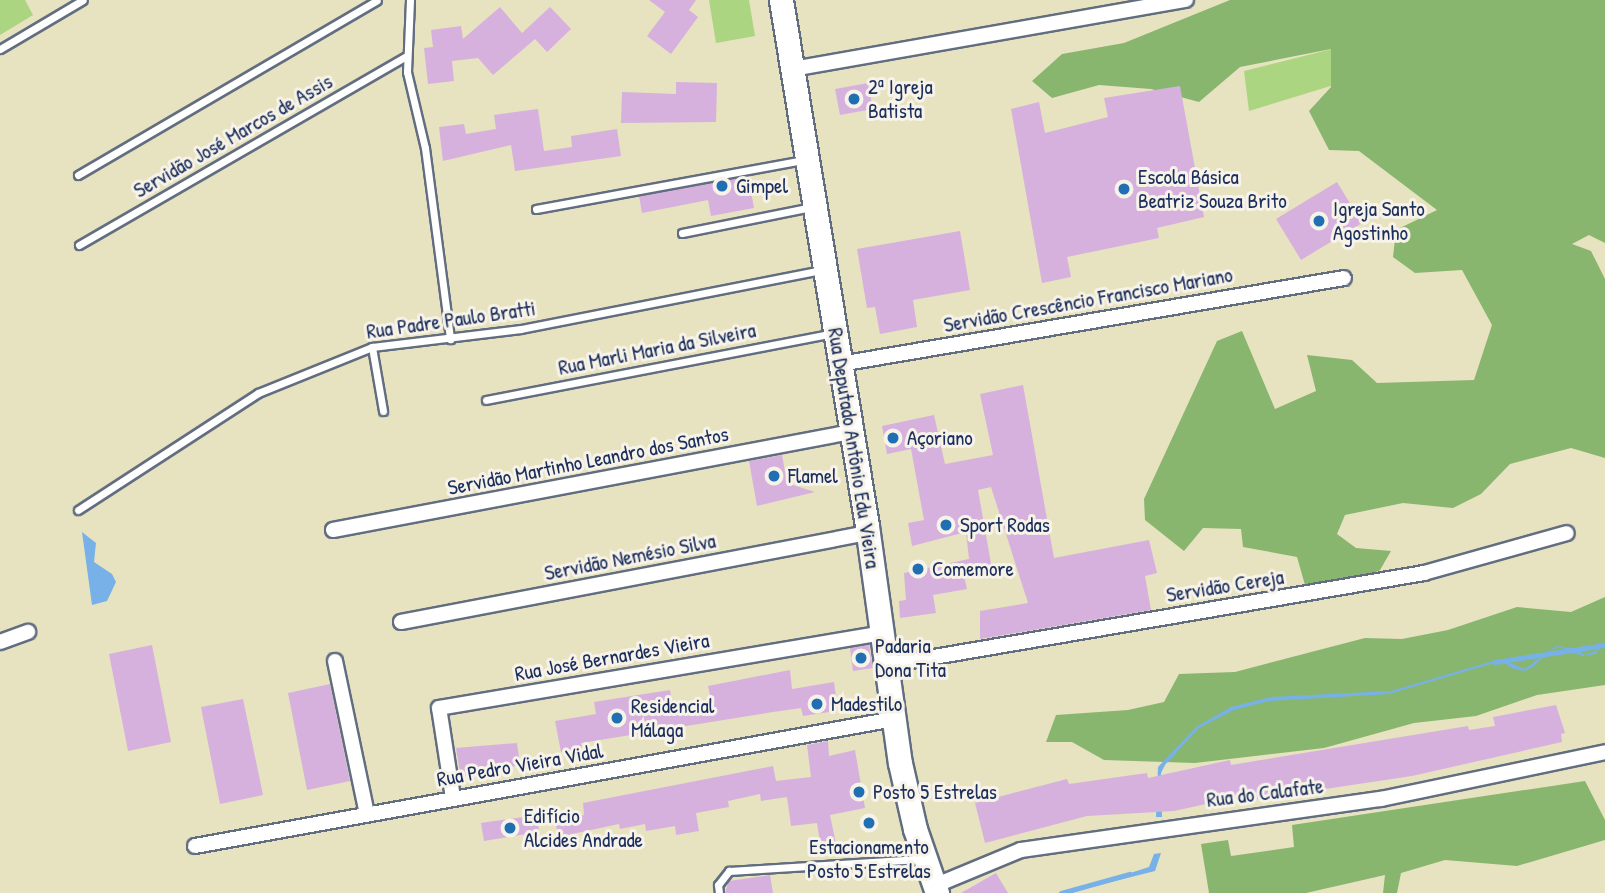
<!DOCTYPE html>
<html>
<head>
<meta charset="utf-8">
<style>
	body { margin:0 }
	#map { position:relative; width:1605px; height:893px; overflow:hidden; background:#e7e2c0; font-family:"Patrick Hand",sans-serif }
	div>[style] { position:absolute }
	[style*='--x'] { left:calc(var(--x)*1px); top:calc(var(--y)*1px); width:calc(var(--w)*1px); rotate:calc(var(--a)*1deg) }
	.green>* { inset:0; background:#abd580 }
	.forest>* { inset:0; background:#88b66e }
	.water>* { inset:0; background:#77b1e8 }
	.stream>* { height:5px; margin:-2.5px; padding:0 2.5px; transform-origin:2.5px; border-radius:2.5px; background:#77b1e8 }
	.building>* { inset:0; background:#d6b1de }
	.roads { filter:drop-shadow(2px 0 #626e80) drop-shadow(-2px 0 #626e80) drop-shadow(0 2px #626e80) drop-shadow(0 -2px #626e80) }
	.lane>* { height:7px; margin:-3.5px; padding:0 3.5px; transform-origin:3.5px; border-radius:3.5px; background:#fff }
	.street>* { height:14px; margin:-7px; padding:0 7px; transform-origin:7px; border-radius:7px; background:#fff }
	.primary>* { height:23px; margin:-11.5px; padding:0 11.5px; transform-origin:11.5px; border-radius:11.5px; background:#fff }
	.dots>* { width:19px; height:19px; translate:-50% -50%; box-sizing:border-box; border:4px solid #f7f3e8; border-radius:50% }
	span { translate:-50% -50%; white-space:nowrap; text-align:center; line-height:1.15; -webkit-text-stroke:6px #f7f3e8; paint-order:stroke }
	.poi-label { font-size:21px; color:#1b2f5e }
	.left { translate:0 -50%; text-align:left }
	.street-label { font-size:21px; color:#1b2f5e }
</style>
</head>
<body>
<div id="map">
	<div class="green">
		<div style="clip-path:polygon(0 0,25px 0,33px 15px,0 35px)"></div>
		<div style="clip-path:polygon(709px 0,749px 0,755px 36px,716px 43px)"></div>
		<div style="clip-path:polygon(1332px 49px,1337px 84px,1249px 111px,1244px 71px)"></div>
	</div>
	<div class="forest">
		<div style="clip-path:polygon(1230px 0,1605px 0,1605px 243px,1589px 235px,1572px 244px,1591px 251px,1605px 279px,1605px 458px,1571px 448px,1510px 464px,1481px 494px,1453px 508px,1403px 503px,1345px 515px,1337px 534px,1356px 548px,1391px 551px,1380px 570px,1358px 581px,1305px 585px,1297px 557px,1243px 547px,1241px 529px,1203px 528px,1184px 551px,1145px 520px,1144px 499px,1217px 341px,1242px 331px,1275px 409px,1316px 391px,1307px 355px,1352px 360px,1377px 383px,1474px 380px,1492px 325px,1462px 270px,1415px 273px,1393px 257px,1396px 230px,1437px 210px,1359px 151px,1329px 150px,1309px 111px,1331px 87px,1331px 49px,1240px 67px,1199px 102px,1151px 89px,1099px 85px,1052px 98px,1032px 81px,1062px 54px,1124px 43px)"></div>
		<div style="clip-path:polygon(1605px 597px,1605px 685px,1537px 695px,1476px 716px,1414px 723px,1324px 748px,1195px 763px,1104px 760px,1072px 742px,1046px 742px,1056px 715px,1128px 710px,1164px 702px,1179px 674px,1235px 672px,1365px 638px,1402px 639px,1448px 630px,1517px 607px,1571px 612px)"></div>
		<div style="clip-path:polygon(1585px 781px,1605px 820px,1605px 840px,1517px 866px,1445px 860px,1401px 873px,1397px 893px,1383px 893px,1385px 875px,1306px 893px,1209px 893px,1201px 844px,1228px 840px,1231px 856px,1294px 847px,1292px 825px)"></div>
	</div>
	<div class="water">
		<div style="clip-path:polygon(82px 532px,96px 543px,94px 562px,112px 574px,116px 582px,107px 601px,92px 605px)"></div>
		<div style="clip-path:polygon(1605px 638px,1596px 654px,1583px 656px,1559px 647px,1550px 651px,1534px 666px,1525px 671px,1514px 669px,1501px 661px,1389px 694px,1269px 701px,1234px 710px,1199px 728px,1165px 765px,1161px 773px,1162px 817px,1156px 817px,1158px 767px,1196px 727px,1231px 707px,1271px 697px,1391px 691px,1500px 659px,1525px 669px,1553px 648px,1558px 646px,1578px 650px,1585px 655px,1596px 651px)"></div>
		<div style="clip-path:polygon(1161px 853px,1155px 871px,1068px 893px,1149px 867px,1154px 854px)"></div>
	</div>
	<div class="stream">
		<div style="--x:1495;--y:662;--w:111;--a:-8.8"></div>
		<div style="--x:1061;--y:893;--w:71;--a:-15.6"></div>
	</div>
	<div class="building">
		<div style="clip-path:polygon(649px 0,696px 0,689px 10px,698px 17px,671px 54px,647px 36px,665px 12px)"></div>
		<div style="clip-path:polygon(500px 7px,522px 33px,550px 7px,571px 29px,547px 52px,535px 39px,493px 75px,478px 58px,452px 61px,454px 81px,428px 84px,424px 48px,433px 47px,431px 30px,461px 26px,463px 39px)"></div>
		<div style="clip-path:polygon(676px 82px,717px 83px,716px 122px,621px 123px,622px 92px,676px 94px)"></div>
		<div style="clip-path:polygon(868px 83px,873px 109px,840px 115px,835px 89px)"></div>
		<div style="clip-path:polygon(1180px 86px,1204px 217px,1157px 228px,1159px 238px,1067px 257px,1071px 277px,1042px 283px,1011px 109px,1039px 102px,1045px 133px,1108px 117px,1104px 98px)"></div>
		<div style="clip-path:polygon(538px 109px,544px 151px,572px 147px,571px 136px,617px 129px,621px 156px,515px 171px,511px 145px,443px 161px,439px 127px,464px 124px,466px 134px,496px 129px,494px 115px)"></div>
		<div style="clip-path:polygon(748px 176px,754px 208px,711px 216px,708px 200px,642px 213px,639px 196px)"></div>
		<div style="clip-path:polygon(1337px 182px,1362px 223px,1301px 260px,1276px 219px)"></div>
		<div style="clip-path:polygon(960px 231px,970px 290px,913px 300px,917px 327px,880px 334px,875px 307px,867px 308px,857px 249px)"></div>
		<div style="clip-path:polygon(1023px 385px,1054px 558px,1149px 540px,1157px 573px,1145px 576px,1151px 610px,980px 639px,980px 611px,1028px 603px,991px 487px,978px 490px,992px 569px,964px 576px,967px 589px,933px 595px,936px 613px,900px 618px,899px 601px,906px 600px,904px 573px,969px 559px,966px 532px,912px 546px,908px 523px,924px 520px,911px 449px,887px 454px,882px 426px,934px 415px,945px 464px,993px 455px,980px 394px)"></div>
		<div style="clip-path:polygon(782px 455px,787px 483px,815px 492px,757px 506px,749px 461px)"></div>
		<div style="clip-path:polygon(152px 645px,171px 742px,128px 751px,109px 654px)"></div>
		<div style="clip-path:polygon(869px 645px,873px 668px,853px 671px,850px 648px)"></div>
		<div style="clip-path:polygon(790px 670px,792px 689px,834px 682px,836px 697px,829px 712px,803px 716px,801px 708px,773px 712px,581px 743px,582px 748px,561px 752px,555px 721px,596px 714px,594px 702px,670px 690px,673px 707px,711px 700px,708px 686px)"></div>
		<div style="clip-path:polygon(330px 684px,350px 781px,307px 790px,288px 693px)"></div>
		<div style="clip-path:polygon(243px 699px,263px 795px,220px 804px,201px 707px)"></div>
		<div style="clip-path:polygon(1556px 705px,1565px 733px,1561px 734px,1562px 742px,1412px 776px,1252px 800px,1251px 794px,1174px 811px,1087px 816px,985px 843px,975px 803px,1067px 779px,1069px 784px,1147px 773px,1148px 778px,1230px 760px,1231px 765px,1468px 726px,1469px 730px,1495px 726px,1493px 717px)"></div>
		<div style="clip-path:polygon(828px 741px,829px 756px,855px 750px,865px 808px,830px 815px,836px 844px,821px 849px,817px 823px,791px 826px,787px 797px,761px 801px,760px 794px,728px 801px,729px 807px,696px 813px,699px 831px,676px 835px,675px 826px,646px 831px,645px 824px,620px 829px,619px 824px,558px 837px,555px 819px,584px 815px,583px 803px,773px 766px,776px 781px,811px 777px,807px 745px)"></div>
		<div style="clip-path:polygon(517px 743px,520px 765px,461px 778px,456px 748px)"></div>
		<div style="clip-path:polygon(537px 815px,539px 832px,484px 841px,481px 823px)"></div>
		<div style="clip-path:polygon(996px 873px,1008px 893px,961px 893px)"></div>
		<div style="clip-path:polygon(770px 875px,773px 893px,725px 893px,729px 881px)"></div>
	</div>
	<div class="roads">
		<div class="lane">
			<div style="--x:410;--y:0;--w:72;--a:92.4"></div>
			<div style="--x:407;--y:72;--w:78;--a:76.7"></div>
			<div style="--x:425;--y:148;--w:193;--a:82.5"></div>
			<div style="--x:0;--y:49;--w:96;--a:-30.6"></div>
			<div style="--x:78;--y:175;--w:346;--a:-30.3"></div>
			<div style="--x:536;--y:209;--w:271;--a:-10.4"></div>
			<div style="--x:682;--y:233;--w:133;--a:-11.3"></div>
			<div style="--x:79;--y:245;--w:376;--a:-30"></div>
			<div style="--x:372;--y:347;--w:65;--a:80.2"></div>
			<div style="--x:486;--y:400;--w:353;--a:-10.9"></div>
			<div style="--x:78;--y:510;--w:215;--a:-33"></div>
			<div style="--x:258;--y:393;--w:123;--a:-22"></div>
			<div style="--x:372;--y:347;--w:150;--a:-6.9"></div>
			<div style="--x:521;--y:329;--w:306;--a:-11.1"></div>
			<div style="--x:719;--y:893;--w:8;--a:-97"></div>
			<div style="--x:718;--y:885;--w:18;--a:-52"></div>
			<div style="--x:729;--y:871;--w:191;--a:-3.6"></div>
		</div>
		<div class="street">
			<div style="--x:793;--y:69;--w:399;--a:-10"></div>
			<div style="--x:840;--y:364;--w:511;--a:-9.68"></div>
			<div style="--x:333;--y:530;--w:527;--a:-10.71"></div>
			<div style="--x:401;--y:622;--w:475;--a:-10.8"></div>
			<div style="--x:0;--y:642;--w:30;--a:-20"></div>
			<div style="--x:335;--y:661;--w:156;--a:78.2"></div>
			<div style="--x:887;--y:665;--w:545;--a:-9.72"></div>
			<div style="--x:1424;--y:573;--w:148;--a:-15.6"></div>
			<div style="--x:453;--y:798;--w:91;--a:-98.8"></div>
			<div style="--x:439;--y:708;--w:450;--a:-9.6"></div>
			<div style="--x:195;--y:846;--w:710;--a:-10.3"></div>
			<div style="--x:934;--y:886;--w:94;--a:-22.5"></div>
			<div style="--x:1021;--y:850;--w:364;--a:-8.1"></div>
			<div style="--x:1381;--y:799;--w:229;--a:-11.8"></div>
		</div>
		<div class="primary">
			<div style="--x:781;--y:0;--w:533;--a:80.71"></div>
			<div style="--x:867;--y:526;--w:239;--a:82.1"></div>
			<div style="--x:900;--y:763;--w:68;--a:77.2"></div>
			<div style="--x:915;--y:829;--w:68;--a:71"></div>
		</div>
	</div>
	<div class="dots">
		<div style="left:854px;top:99px;background:#1f6fb2"></div>
		<div style="left:722px;top:186px;background:#1f6fb2"></div>
		<div style="left:1124px;top:189px;background:#1f6fb2"></div>
		<div style="left:1319px;top:221px;background:#1f6fb2"></div>
		<div style="left:893px;top:438px;background:#1f6fb2"></div>
		<div style="left:774px;top:476px;background:#1f6fb2"></div>
		<div style="left:946px;top:525px;background:#1f6fb2"></div>
		<div style="left:918px;top:569px;background:#1f6fb2"></div>
		<div style="left:861px;top:658px;background:#1f6fb2"></div>
		<div style="left:817px;top:704px;background:#1f6fb2"></div>
		<div style="left:617px;top:718px;background:#1f6fb2"></div>
		<div style="left:859px;top:792px;background:#1f6fb2"></div>
		<div style="left:869px;top:823px;background:#1f6fb2"></div>
		<div style="left:510px;top:828px;background:#1f6fb2"></div>
	</div>
	<div class="poi-label">
		<span class="left" style="left:868px;top:99px">2ª Igreja<br>Batista</span>
		<span class="left" style="left:1138px;top:189px">Escola Básica<br>Beatriz Souza Brito</span>
		<span class="left" style="left:736px;top:186px">Gimpel</span>
		<span class="left" style="left:1333px;top:221px">Igreja Santo<br>Agostinho</span>
		<span class="left" style="left:907px;top:438px">Açoriano</span>
		<span class="left" style="left:788px;top:476px">Flamel</span>
		<span class="left" style="left:960px;top:525px">Sport Rodas</span>
		<span class="left" style="left:932px;top:569px">Comemore</span>
		<span class="left" style="left:875px;top:658px">Padaria<br>Dona Tita</span>
		<span class="left" style="left:831px;top:704px">Madestilo</span>
		<span class="left" style="left:631px;top:718px">Residencial<br>Málaga</span>
		<span class="left" style="left:873px;top:792px">Posto 5 Estrelas</span>
		<span class="left" style="left:524px;top:828px">Edifício<br>Alcides Andrade</span>
		<span style="left:869px;top:859px">Estacionamento<br>Posto 5 Estrelas</span>
	</div>
	<div class="street-label">
		<span style="left:233px;top:136px;rotate:-30deg">Servidão José Marcos de Assis</span>
		<span style="left:1088px;top:300px;rotate:-10deg">Servidão Crescêncio Francisco Mariano</span>
		<span style="left:451px;top:320px;rotate:-8deg">Rua Padre Paulo Bratti</span>
		<span style="left:657px;top:349px;rotate:-11deg">Rua Marli Maria da Silveira</span>
		<span style="left:854px;top:448px;rotate:81deg">Rua Deputado Antônio Edu Vieira</span>
		<span style="left:588px;top:461px;rotate:-11deg">Servidão Martinho Leandro dos Santos</span>
		<span style="left:630px;top:557px;rotate:-11deg">Servidão Nemésio Silva</span>
		<span style="left:1225px;top:586px;rotate:-9deg">Servidão Cereja</span>
		<span style="left:612px;top:657px;rotate:-10deg">Rua José Bernardes Vieira</span>
		<span style="left:520px;top:765px;rotate:-10deg">Rua Pedro Vieira Vidal</span>
		<span style="left:1265px;top:793px;rotate:-7deg">Rua do Calafate</span>
	</div>
</div>
</body>
</html>
